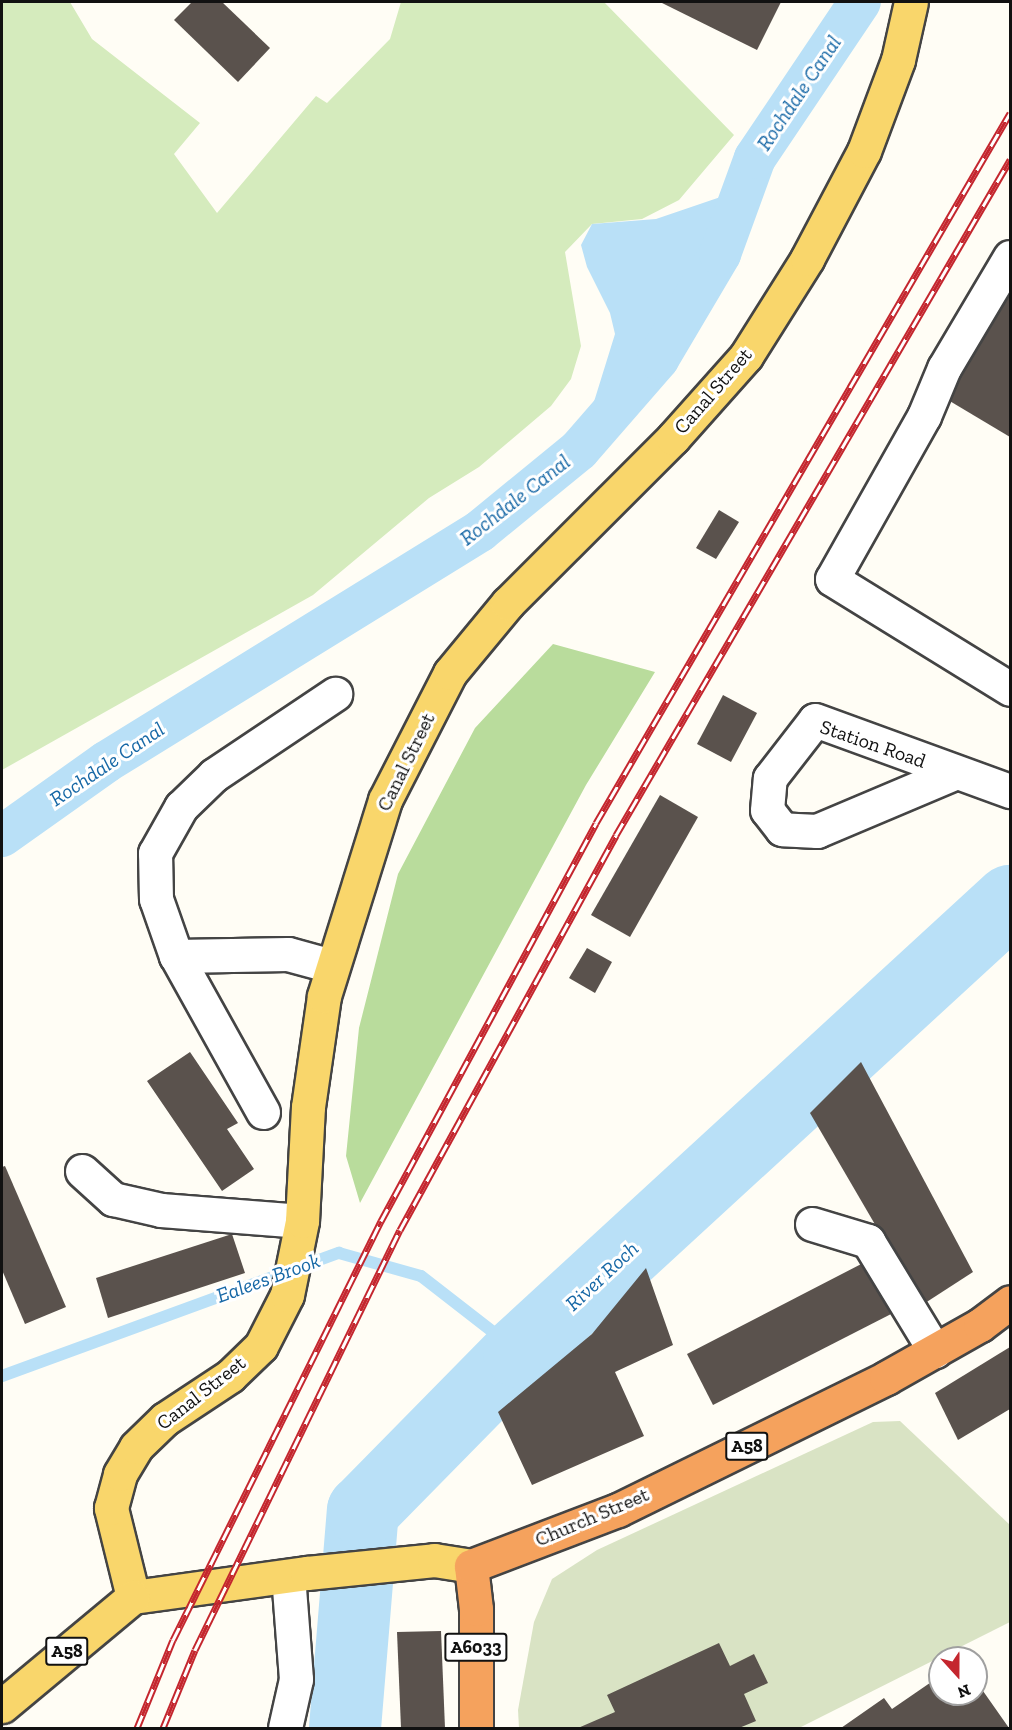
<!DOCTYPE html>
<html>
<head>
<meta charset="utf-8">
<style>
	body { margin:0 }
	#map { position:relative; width:1012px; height:1730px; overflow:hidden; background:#fffdf5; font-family:"Zilla Slab",serif }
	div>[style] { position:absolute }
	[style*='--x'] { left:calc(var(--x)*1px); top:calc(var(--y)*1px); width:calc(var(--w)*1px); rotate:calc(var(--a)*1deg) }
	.green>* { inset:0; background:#d5ebbd }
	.forest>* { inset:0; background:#b9dc9c }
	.cemetery>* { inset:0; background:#d9e3c4 }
	.water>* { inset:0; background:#b9e0f7 }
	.stream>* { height:12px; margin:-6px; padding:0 6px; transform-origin:6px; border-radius:6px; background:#b9e0f7 }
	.canal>* { height:42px; margin:-21px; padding:0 21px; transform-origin:21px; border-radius:21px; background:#b9e0f7 }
	.river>* { height:72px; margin:-36px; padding:0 36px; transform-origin:36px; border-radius:36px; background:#b9e0f7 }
	.building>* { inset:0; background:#5a524d }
	.roads { filter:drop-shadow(2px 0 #444) drop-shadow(-2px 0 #444) drop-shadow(0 2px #444) drop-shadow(0 -2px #444) }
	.minor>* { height:33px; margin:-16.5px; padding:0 16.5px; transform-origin:16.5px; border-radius:16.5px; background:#fff }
	.major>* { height:33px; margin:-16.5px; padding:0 16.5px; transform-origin:16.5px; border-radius:16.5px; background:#f9d66b }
	.highway>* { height:33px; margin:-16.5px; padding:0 16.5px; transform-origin:16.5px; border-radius:16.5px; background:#f5a25d }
	.rail>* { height:7px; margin-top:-3.5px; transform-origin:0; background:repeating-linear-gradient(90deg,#fff 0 14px,#c4262e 0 28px); box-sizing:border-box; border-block:2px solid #c4262e }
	span { translate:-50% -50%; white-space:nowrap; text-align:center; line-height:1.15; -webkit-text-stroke:6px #fff; paint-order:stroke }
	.shield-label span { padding:2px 4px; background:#fff; border:2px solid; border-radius:4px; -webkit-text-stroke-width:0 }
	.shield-label { font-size:18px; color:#111; font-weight:700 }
	.street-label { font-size:20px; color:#111 }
	.water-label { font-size:21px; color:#1768a6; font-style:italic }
	.frame { position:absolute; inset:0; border:3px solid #111; pointer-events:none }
	.north { position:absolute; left:928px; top:1646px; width:60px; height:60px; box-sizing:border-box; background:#fff; border:2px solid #a0a0a0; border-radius:50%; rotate:159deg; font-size:16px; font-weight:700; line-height:24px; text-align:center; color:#111 }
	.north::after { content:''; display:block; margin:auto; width:21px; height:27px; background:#c4262e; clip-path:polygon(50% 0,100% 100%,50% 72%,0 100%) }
</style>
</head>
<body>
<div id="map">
	<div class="green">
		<div style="clip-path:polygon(2px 2px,70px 2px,92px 39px,200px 123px,174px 154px,217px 213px,316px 96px,327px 103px,390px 39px,401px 2px,604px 2px,734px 135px,679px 200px,642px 219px,592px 224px,565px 252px,581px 346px,571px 379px,551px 406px,479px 467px,429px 498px,313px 595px,2px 770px)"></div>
	</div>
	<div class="forest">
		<div style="clip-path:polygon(553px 644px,655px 672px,586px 785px,360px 1203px,346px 1156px,359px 1028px,398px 874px,475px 728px)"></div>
	</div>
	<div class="cemetery">
		<div style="clip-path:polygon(900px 1421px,1010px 1525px,1010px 1622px,799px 1728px,519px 1728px,518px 1710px,534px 1622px,552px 1579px,597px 1550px,873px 1422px)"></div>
	</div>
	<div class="water">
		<div style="clip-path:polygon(744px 189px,720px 254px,658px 359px,579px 450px,615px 334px,610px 313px,587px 267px,581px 245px,592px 224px,656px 219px)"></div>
	</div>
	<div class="stream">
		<div style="--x:2;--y:1376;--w:359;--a:-20.1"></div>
		<div style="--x:339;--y:1253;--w:85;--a:15.7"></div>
		<div style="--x:421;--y:1276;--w:124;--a:37.8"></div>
	</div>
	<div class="canal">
		<div style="--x:2;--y:836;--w:128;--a:-35.4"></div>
		<div style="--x:106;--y:762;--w:440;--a:-31.7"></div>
		<div style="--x:480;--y:531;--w:128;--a:-39.3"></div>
		<div style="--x:579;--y:450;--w:121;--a:-49"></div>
		<div style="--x:658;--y:359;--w:122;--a:-59.4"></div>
		<div style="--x:720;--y:254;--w:102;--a:-70"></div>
		<div style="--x:755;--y:158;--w:188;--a:-56.1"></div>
	</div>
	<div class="river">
		<div style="--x:345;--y:1728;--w:218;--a:-85.3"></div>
		<div style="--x:363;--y:1511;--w:223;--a:-45.5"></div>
		<div style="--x:519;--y:1352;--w:667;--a:-42.57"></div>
	</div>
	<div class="building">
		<div style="clip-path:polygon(192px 2px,222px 2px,270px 48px,238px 82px,174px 20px)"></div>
		<div style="clip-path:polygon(660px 2px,781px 2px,757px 50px)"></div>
		<div style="clip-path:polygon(1010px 285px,1010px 437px,943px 397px)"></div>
		<div style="clip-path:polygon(719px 510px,739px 522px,716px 559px,696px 548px)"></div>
		<div style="clip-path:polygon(723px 695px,757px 713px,731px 762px,697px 744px)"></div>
		<div style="clip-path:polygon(660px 795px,698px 817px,630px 937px,591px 915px)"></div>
		<div style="clip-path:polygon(587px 948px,612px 962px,595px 993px,569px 978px)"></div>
		<div style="clip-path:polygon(190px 1052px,238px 1123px,227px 1129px,254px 1169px,222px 1191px,147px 1081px)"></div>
		<div style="clip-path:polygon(861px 1062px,973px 1272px,922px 1305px,810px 1113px)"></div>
		<div style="clip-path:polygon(5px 1166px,66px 1307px,25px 1324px,2px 1270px,2px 1167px)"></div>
		<div style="clip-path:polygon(232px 1234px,245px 1273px,108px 1318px,96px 1278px)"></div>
		<div style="clip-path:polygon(869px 1260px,895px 1312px,713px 1405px,687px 1354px)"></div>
		<div style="clip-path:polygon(646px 1268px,673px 1345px,615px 1372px,644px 1436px,532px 1485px,498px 1412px,592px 1334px)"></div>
		<div style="clip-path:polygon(1010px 1347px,1010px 1409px,958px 1440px,935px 1393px)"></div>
		<div style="clip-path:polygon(441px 1631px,445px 1728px,401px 1728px,397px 1632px)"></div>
		<div style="clip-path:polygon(719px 1643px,730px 1666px,754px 1654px,768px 1683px,744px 1694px,756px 1721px,739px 1728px,578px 1728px,615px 1712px,607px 1695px)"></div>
		<div style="clip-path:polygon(940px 1676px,940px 1694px,956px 1696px,976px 1694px,976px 1681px,1009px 1728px,841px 1728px,884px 1698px,892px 1709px)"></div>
	</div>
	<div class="roads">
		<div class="minor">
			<div style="--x:1010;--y:257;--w:129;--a:120.7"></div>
			<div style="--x:944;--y:368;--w:52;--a:112.6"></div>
			<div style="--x:924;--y:416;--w:187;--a:119.4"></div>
			<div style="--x:832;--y:579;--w:209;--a:31.7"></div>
			<div style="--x:954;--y:773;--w:149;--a:157.1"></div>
			<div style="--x:817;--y:831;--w:35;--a:-177"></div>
			<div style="--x:782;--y:829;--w:24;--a:-128"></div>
			<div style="--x:767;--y:810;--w:32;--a:-85"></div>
			<div style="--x:770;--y:778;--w:73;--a:-52.2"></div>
			<div style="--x:815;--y:720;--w:208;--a:20"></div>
			<div style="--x:176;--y:956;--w:112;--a:-1"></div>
			<div style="--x:288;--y:954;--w:46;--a:15.3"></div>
			<div style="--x:263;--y:1112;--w:179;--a:-119.1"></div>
			<div style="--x:176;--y:956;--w:60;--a:-109.3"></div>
			<div style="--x:156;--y:899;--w:46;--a:-91.2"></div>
			<div style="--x:155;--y:853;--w:53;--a:-60.5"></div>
			<div style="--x:181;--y:807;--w:46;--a:-44.1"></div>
			<div style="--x:214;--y:775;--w:146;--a:-33.8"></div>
			<div style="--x:82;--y:1171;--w:42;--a:42.1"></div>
			<div style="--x:113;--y:1199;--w:49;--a:12.9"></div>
			<div style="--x:161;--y:1210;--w:141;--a:4.5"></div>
			<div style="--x:812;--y:1224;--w:59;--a:16.9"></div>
			<div style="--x:868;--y:1241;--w:129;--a:58.7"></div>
			<div style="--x:285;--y:1728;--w:50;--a:-77.3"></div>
			<div style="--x:296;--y:1679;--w:103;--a:-94.4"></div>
		</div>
		<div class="major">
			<div style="--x:133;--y:1597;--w:92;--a:-103.9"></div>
			<div style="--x:111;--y:1508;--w:35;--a:-75"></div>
			<div style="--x:120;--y:1474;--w:31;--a:-59"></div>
			<div style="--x:136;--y:1447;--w:40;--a:-44"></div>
			<div style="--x:165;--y:1419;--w:78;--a:-33.5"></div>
			<div style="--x:230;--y:1376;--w:43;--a:-44.1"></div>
			<div style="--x:261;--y:1346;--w:57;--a:-63"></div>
			<div style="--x:287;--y:1295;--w:76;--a:-78.5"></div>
			<div style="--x:302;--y:1221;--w:114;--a:-87"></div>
			<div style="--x:308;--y:1107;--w:112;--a:-81.8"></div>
			<div style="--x:324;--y:996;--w:205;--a:-72.7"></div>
			<div style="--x:385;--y:800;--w:143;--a:-62.9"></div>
			<div style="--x:450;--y:673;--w:91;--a:-50.4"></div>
			<div style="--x:508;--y:603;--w:233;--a:-45"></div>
			<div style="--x:673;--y:438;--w:110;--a:-48.3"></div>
			<div style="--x:746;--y:356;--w:115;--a:-57.8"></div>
			<div style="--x:807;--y:259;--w:122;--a:-62.2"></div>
			<div style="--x:864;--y:151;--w:97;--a:-69.5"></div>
			<div style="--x:898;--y:60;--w:59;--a:-77.4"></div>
			<div style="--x:133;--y:1597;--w:176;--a:-7.9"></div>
			<div style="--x:307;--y:1573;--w:128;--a:-5.8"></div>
			<div style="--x:434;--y:1560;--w:37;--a:9"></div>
			<div style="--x:2;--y:1706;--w:170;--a:-39.8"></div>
		</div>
		<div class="highway">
			<div style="--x:476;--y:1728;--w:119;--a:-90"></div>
			<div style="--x:476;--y:1609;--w:43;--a:-96.6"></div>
			<div style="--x:471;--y:1566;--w:157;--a:-20.9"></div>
			<div style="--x:618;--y:1510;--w:299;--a:-26.2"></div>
			<div style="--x:886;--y:1378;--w:108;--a:-29.4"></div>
			<div style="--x:980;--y:1325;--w:38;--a:-37"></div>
		</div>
	</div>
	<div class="rail">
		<div style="--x:137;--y:1728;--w:95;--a:-67.8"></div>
		<div style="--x:173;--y:1640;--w:468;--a:-63.6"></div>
		<div style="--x:381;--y:1221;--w:452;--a:-61.6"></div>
		<div style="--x:596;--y:823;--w:822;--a:-59.75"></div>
		<div style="--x:163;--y:1728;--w:84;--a:-67.7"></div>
		<div style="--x:195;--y:1650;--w:467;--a:-64"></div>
		<div style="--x:400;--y:1230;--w:450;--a:-61.3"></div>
		<div style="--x:616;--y:835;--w:782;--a:-59.73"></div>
	</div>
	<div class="shield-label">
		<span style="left:747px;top:1446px">A58</span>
		<span style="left:476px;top:1647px">A6033</span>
		<span style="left:67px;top:1651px">A58</span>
	</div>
	<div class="street-label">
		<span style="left:713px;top:391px;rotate:-49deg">Canal Street</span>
		<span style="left:873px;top:744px;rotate:19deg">Station Road</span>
		<span style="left:406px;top:762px;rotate:-64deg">Canal Street</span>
		<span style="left:201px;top:1393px;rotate:-38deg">Canal Street</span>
		<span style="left:592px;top:1517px;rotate:-23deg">Church Street</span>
	</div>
	<div class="water-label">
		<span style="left:799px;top:93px;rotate:-56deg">Rochdale Canal</span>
		<span style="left:515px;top:500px;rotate:-38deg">Rochdale Canal</span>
		<span style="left:107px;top:764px;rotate:-34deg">Rochdale Canal</span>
		<span style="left:602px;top:1276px;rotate:-43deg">River Roch</span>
		<span style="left:268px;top:1278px;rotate:-20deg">Ealees Brook</span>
	</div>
	<div class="frame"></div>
	<div class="north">N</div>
</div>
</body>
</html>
